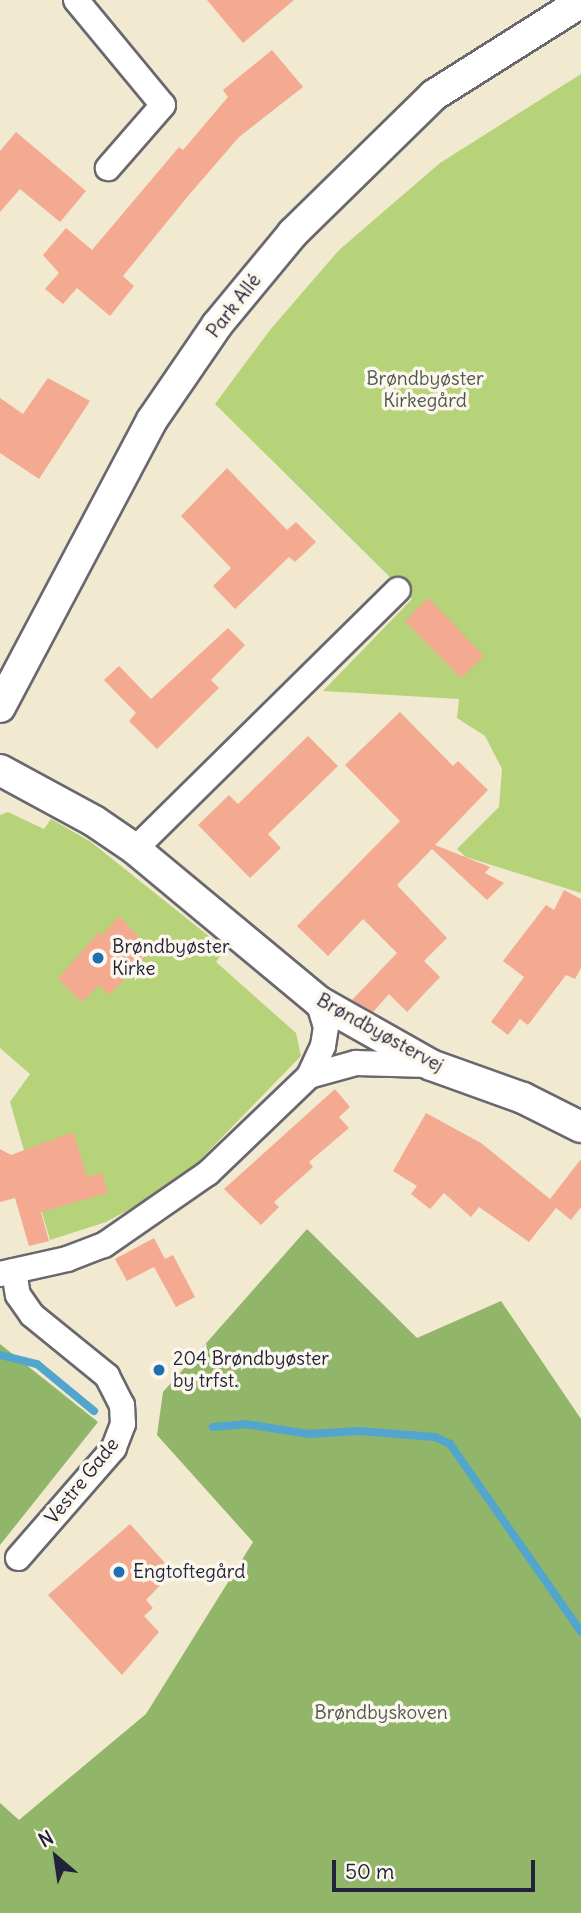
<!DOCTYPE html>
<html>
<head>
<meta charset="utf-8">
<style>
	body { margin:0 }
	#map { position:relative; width:581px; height:1913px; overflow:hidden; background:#f1e9d0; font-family:Delius,sans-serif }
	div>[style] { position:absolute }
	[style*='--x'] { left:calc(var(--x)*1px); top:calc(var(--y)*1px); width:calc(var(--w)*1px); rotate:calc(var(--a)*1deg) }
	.green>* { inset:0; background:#b7d379 }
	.forest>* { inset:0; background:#91b569 }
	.stream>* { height:8px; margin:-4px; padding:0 4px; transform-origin:4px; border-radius:4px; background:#52a6ce }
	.building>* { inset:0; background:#f3aa91 }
	.roads { filter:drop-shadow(2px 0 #6a686f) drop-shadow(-2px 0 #6a686f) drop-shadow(0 2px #6a686f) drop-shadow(0 -2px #6a686f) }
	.minor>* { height:24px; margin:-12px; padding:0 12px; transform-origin:12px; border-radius:12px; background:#fff }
	.tertiary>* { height:30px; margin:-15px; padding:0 15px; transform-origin:15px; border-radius:15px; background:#fff }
	.dots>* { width:19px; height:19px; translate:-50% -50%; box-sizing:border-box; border:4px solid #fbf7ec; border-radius:50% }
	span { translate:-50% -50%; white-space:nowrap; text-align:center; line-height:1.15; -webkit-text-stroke:7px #fbf7ec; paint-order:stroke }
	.street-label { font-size:19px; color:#22223b }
	.park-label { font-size:19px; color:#4f574e }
	.poi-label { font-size:19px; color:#22223b }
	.left { translate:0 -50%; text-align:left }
	.north { position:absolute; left:21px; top:1822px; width:70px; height:70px; -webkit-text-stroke:5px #fbf7ec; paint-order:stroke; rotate:331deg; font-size:19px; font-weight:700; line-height:28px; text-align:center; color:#22223b }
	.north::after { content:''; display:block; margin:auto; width:24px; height:32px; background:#22223b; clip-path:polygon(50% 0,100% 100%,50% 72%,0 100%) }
	.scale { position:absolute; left:332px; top:1860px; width:203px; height:32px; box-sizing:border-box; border:4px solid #22223b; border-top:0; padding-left:9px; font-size:21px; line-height:24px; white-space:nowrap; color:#22223b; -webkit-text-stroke:5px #fbf7ec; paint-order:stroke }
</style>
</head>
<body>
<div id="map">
	<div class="green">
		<div style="clip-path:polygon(581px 74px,581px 893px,466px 857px,457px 849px,499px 807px,502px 769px,485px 736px,457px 718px,459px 699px,323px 691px,412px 599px,215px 404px,270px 330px,339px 250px,440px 163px)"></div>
		<div style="clip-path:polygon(8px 812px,44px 829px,51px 819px,91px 842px,225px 949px,216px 962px,296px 1033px,301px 1056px,197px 1163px,156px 1195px,106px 1222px,50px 1240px,10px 1102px,30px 1074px,0 1048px,0 815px)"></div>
	</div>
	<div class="forest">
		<div style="clip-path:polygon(307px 1229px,417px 1338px,501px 1301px,581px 1419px,581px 1913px,0 1913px,0 1803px,19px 1820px,146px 1714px,253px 1542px,157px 1435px,163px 1392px)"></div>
		<div style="clip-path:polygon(0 1344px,98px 1422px,0 1545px)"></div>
	</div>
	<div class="stream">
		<div style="--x:0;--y:1355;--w:38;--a:14"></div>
		<div style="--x:37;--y:1364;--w:74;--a:39.5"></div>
		<div style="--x:213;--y:1427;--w:32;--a:-5"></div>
		<div style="--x:245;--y:1424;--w:65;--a:8.9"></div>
		<div style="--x:309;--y:1434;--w:50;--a:-3.4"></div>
		<div style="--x:359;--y:1431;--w:76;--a:4.5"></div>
		<div style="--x:435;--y:1437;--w:17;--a:25"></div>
		<div style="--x:450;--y:1444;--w:229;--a:55.1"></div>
	</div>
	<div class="building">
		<div style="clip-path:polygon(207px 0,294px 0,243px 43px)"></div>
		<div style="clip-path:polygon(272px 50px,303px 87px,239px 137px,188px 196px,123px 276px,134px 286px,110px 316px,77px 288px,63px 304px,45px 289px,59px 273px,43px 255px,66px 228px,92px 250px,179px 147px,183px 150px,228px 97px,223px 90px)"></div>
		<div style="clip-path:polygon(16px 132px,86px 191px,60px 222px,20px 189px,0 212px,0 151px)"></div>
		<div style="clip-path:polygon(48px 378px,90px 401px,39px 479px,0 453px,0 398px,23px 414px)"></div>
		<div style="clip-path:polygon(227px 468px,287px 530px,296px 522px,316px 542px,295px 562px,289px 557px,235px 609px,213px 586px,231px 568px,181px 516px)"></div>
		<div style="clip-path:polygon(428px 598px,484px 656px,461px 678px,405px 621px)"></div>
		<div style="clip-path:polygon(228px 628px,245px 645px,211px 680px,219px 688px,157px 749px,129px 721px,136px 713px,104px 680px,119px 666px,151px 699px)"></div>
		<div style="clip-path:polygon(400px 712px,453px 766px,458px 761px,488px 790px,435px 845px,490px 867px,485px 873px,504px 883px,487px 900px,432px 849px,397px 885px,447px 938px,424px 961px,440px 977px,407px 1012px,389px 994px,373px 1012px,352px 1000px,397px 953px,363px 919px,328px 956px,297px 926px,400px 821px,345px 765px)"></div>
		<div style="clip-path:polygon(308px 736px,338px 766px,268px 834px,281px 848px,250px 878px,198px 825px,229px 795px,238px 804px)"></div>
		<div style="clip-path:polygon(564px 890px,581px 899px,581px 968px,575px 979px,566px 975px,528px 1025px,520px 1019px,508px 1035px,491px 1022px,524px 977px,503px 961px,546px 905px,554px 910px)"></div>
		<div style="clip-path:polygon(119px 916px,152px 951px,109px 995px,99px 985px,82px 1002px,58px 979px,99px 932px,102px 935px)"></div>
		<div style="clip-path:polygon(335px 1089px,350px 1107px,339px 1117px,349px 1128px,309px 1162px,313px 1167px,274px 1202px,279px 1207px,261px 1225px,224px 1189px)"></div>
		<div style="clip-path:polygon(426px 1113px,481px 1143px,550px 1199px,581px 1159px,581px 1207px,571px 1220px,556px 1208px,529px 1242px,479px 1207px,471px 1217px,444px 1193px,430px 1209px,411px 1194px,417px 1186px,393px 1171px)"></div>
		<div style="clip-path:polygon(73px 1132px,87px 1177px,102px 1173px,108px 1193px,41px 1212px,49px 1241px,29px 1246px,15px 1198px,0 1202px,0 1149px,11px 1155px)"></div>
		<div style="clip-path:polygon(154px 1238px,165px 1259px,173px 1255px,195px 1297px,176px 1307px,154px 1267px,127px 1281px,115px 1259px)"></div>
		<div style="clip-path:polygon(130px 1524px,173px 1572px,146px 1600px,153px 1608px,144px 1616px,159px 1632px,122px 1675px,48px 1595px)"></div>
	</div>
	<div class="roads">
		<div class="minor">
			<div style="--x:76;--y:0;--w:136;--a:50.4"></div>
			<div style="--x:163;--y:105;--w:84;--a:131.1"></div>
			<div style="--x:135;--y:849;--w:369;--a:-44.6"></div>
			<div style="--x:309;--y:1076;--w:49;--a:-15.5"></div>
			<div style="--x:356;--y:1063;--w:73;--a:1.6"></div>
			<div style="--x:14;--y:1271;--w:24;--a:81"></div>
			<div style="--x:18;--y:1295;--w:24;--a:55"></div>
			<div style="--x:32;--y:1315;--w:97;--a:39.1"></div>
			<div style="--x:107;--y:1376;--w:33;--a:63"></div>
			<div style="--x:122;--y:1405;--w:19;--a:87"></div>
			<div style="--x:123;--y:1424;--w:26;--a:111"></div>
			<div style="--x:114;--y:1448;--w:146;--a:131.1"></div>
			<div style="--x:0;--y:1274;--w:69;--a:-12.6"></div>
			<div style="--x:67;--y:1259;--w:40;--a:-21"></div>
			<div style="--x:104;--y:1245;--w:126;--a:-34.7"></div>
			<div style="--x:208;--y:1173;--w:140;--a:-43.8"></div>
			<div style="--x:309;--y:1076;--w:33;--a:-65"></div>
			<div style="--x:323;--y:1046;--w:19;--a:-81"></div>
			<div style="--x:326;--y:1027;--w:27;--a:-107"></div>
		</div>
		<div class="tertiary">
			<div style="--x:0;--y:707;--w:325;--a:-62.1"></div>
			<div style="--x:152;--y:420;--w:115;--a:-55.6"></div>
			<div style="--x:217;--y:325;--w:119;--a:-50.4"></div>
			<div style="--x:293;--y:233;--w:197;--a:-44.4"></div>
			<div style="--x:434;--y:95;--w:174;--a:-32.3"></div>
			<div style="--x:0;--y:770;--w:107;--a:28.5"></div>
			<div style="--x:94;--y:821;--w:50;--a:34.3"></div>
			<div style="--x:135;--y:849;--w:238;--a:39.7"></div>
			<div style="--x:318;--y:1001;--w:130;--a:29.5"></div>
			<div style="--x:431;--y:1065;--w:98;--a:19.7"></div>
			<div style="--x:523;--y:1098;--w:65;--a:26.6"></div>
		</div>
	</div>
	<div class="dots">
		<div style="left:98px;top:958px;background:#1f6fb2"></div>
		<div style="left:159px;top:1370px;background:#1f6fb2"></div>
		<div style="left:119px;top:1572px;background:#1f6fb2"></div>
	</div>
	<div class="street-label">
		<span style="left:234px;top:306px;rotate:-52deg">Park Allé</span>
		<span style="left:380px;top:1033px;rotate:29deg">Brøndbyøstervej</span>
		<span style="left:82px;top:1481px;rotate:-51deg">Vestre Gade</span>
	</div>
	<div class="park-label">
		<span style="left:425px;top:390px">Brøndbyøster<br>Kirkegård</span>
		<span style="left:381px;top:1713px">Brøndbyskoven</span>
	</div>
	<div class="poi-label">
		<span class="left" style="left:112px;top:958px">Brøndbyøster<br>Kirke</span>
		<span class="left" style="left:173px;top:1370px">204 Brøndbyøster<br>by trfst.</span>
		<span class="left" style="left:133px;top:1572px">Engtoftegård</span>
	</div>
	<div class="north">N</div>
	<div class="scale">50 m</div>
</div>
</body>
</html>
